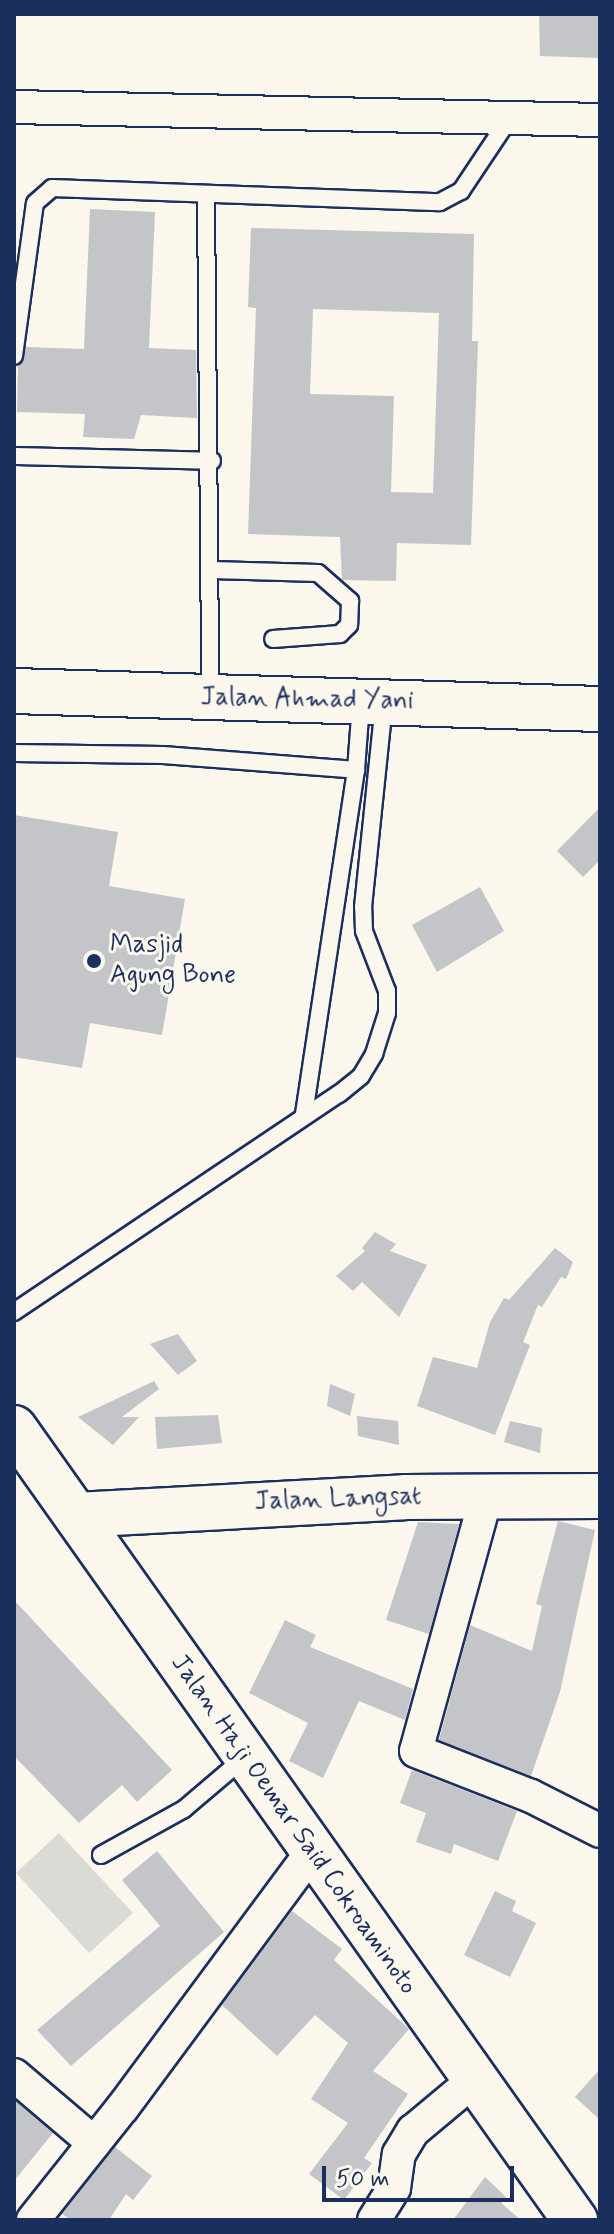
<!DOCTYPE html>
<html>
<head>
<meta charset="utf-8">
<style>
	body { margin:0 }
	#map { position:relative; width:614px; height:2234px; overflow:hidden; background:#fbf7ec; font-family:Mynerve,sans-serif }
	div>[style] { position:absolute }
	[style*='--x'] { left:calc(var(--x)*1px); top:calc(var(--y)*1px); width:calc(var(--w)*1px); rotate:calc(var(--a)*1deg) }
	.green>* { inset:0; background:#dadad7 }
	.building>* { inset:0; background:#c3c5c9 }
	.roads { filter:drop-shadow(2px 0 #1b2f5e) drop-shadow(-2px 0 #1b2f5e) drop-shadow(0 2px #1b2f5e) drop-shadow(0 -2px #1b2f5e) }
	.lane>* { height:16px; margin:-8px; padding:0 8px; transform-origin:8px; border-radius:8px; background:#fbf7ec }
	.street>* { height:32px; margin:-16px; padding:0 16px; transform-origin:16px; border-radius:16px; background:#fbf7ec }
	.secondary>* { height:44px; margin:-22px; padding:0 22px; transform-origin:22px; border-radius:22px; background:#fbf7ec }
	.highway>* { height:44px; margin:-22px; padding:0 22px; transform-origin:22px; border-radius:22px; background:#fbf7ec }
	.dots>* { width:22px; height:22px; translate:-50% -50%; box-sizing:border-box; border:4px solid #fbf7ec; border-radius:50% }
	span { translate:-50% -50%; white-space:nowrap; text-align:center; line-height:1.15; -webkit-text-stroke:6px #fbf7ec; paint-order:stroke }
	.street-label { font-size:26px; color:#1b2f5e }
	.poi-label { font-size:26px; color:#1b2f5e }
	.left { translate:0 -50%; text-align:left }
	.frame { position:absolute; inset:0; border:16px solid #1b2f5e; pointer-events:none }
	.scale { position:absolute; left:322px; top:2166px; width:192px; height:36px; box-sizing:border-box; border:4px solid #1b2f5e; border-top:0; padding-left:10px; font-size:24px; line-height:28px; white-space:nowrap; color:#1b2f5e; -webkit-text-stroke:6px #fbf7ec; paint-order:stroke }
</style>
</head>
<body>
<div id="map">
	<div class="green">
		<div style="clip-path:polygon(59px 1833px,133px 1913px,89px 1953px,16px 1873px)"></div>
	</div>
	<div class="building">
		<div style="clip-path:polygon(539px 14px,599px 14px,600px 58px,540px 56px)"></div>
		<div style="clip-path:polygon(90px 209px,155px 212px,149px 348px,196px 350px,197px 418px,141px 415px,134px 439px,83px 437px,85px 414px,17px 412px,18px 366px,26px 347px,84px 349px)"></div>
		<div style="clip-path:polygon(evenodd,251px 228px,474px 234px,472px 341px,478px 341px,471px 545px,397px 543px,396px 581px,342px 580px,340px 537px,248px 534px,256px 308px,248px 307px,251px 228px,313px 309px,439px 313px,433px 493px,391px 492px,394px 396px,310px 394px,313px 309px)"></div>
		<div style="clip-path:polygon(600px 807px,600px 860px,583px 877px,557px 851px)"></div>
		<div style="clip-path:polygon(14px 815px,118px 832px,109px 886px,185px 899px,162px 1035px,90px 1023px,82px 1068px,14px 1057px)"></div>
		<div style="clip-path:polygon(480px 887px,504px 931px,437px 972px,412px 925px)"></div>
		<div style="clip-path:polygon(375px 1232px,396px 1244px,390px 1251px,427px 1265px,399px 1317px,362px 1282px,353px 1291px,336px 1276px,365px 1251px,362px 1248px)"></div>
		<div style="clip-path:polygon(555px 1248px,573px 1262px,566px 1279px,561px 1277px,542px 1307px,538px 1305px,523px 1342px,530px 1345px,495px 1435px,417px 1406px,433px 1357px,477px 1368px,490px 1322px,504px 1298px,509px 1300px)"></div>
		<div style="clip-path:polygon(178px 1334px,197px 1361px,178px 1375px,150px 1344px)"></div>
		<div style="clip-path:polygon(154px 1381px,159px 1389px,122px 1417px,139px 1417px,113px 1445px,78px 1417px)"></div>
		<div style="clip-path:polygon(330px 1384px,355px 1394px,350px 1416px,327px 1406px)"></div>
		<div style="clip-path:polygon(218px 1415px,222px 1443px,157px 1449px,155px 1417px)"></div>
		<div style="clip-path:polygon(357px 1416px,398px 1421px,399px 1445px,358px 1436px)"></div>
		<div style="clip-path:polygon(510px 1421px,542px 1428px,540px 1453px,504px 1442px)"></div>
		<div style="clip-path:polygon(558px 1521px,595px 1530px,560px 1692px,531px 1776px,439px 1740px,470px 1625px,532px 1651px,542px 1606px,536px 1604px)"></div>
		<div style="clip-path:polygon(418px 1522px,459px 1524px,429px 1634px,386px 1620px)"></div>
		<div style="clip-path:polygon(14px 1600px,172px 1770px,137px 1802px,122px 1785px,79px 1823px,14px 1756px)"></div>
		<div style="clip-path:polygon(285px 1620px,316px 1635px,310px 1647px,413px 1689px,405px 1720px,359px 1701px,323px 1778px,289px 1761px,308px 1723px,249px 1693px)"></div>
		<div style="clip-path:polygon(412px 1770px,517px 1811px,498px 1861px,454px 1844px,451px 1854px,416px 1842px,426px 1813px,400px 1803px)"></div>
		<div style="clip-path:polygon(157px 1851px,224px 1932px,71px 2066px,37px 2030px,160px 1926px,122px 1880px)"></div>
		<div style="clip-path:polygon(495px 1891px,516px 1901px,512px 1911px,536px 1923px,510px 1977px,464px 1955px)"></div>
		<div style="clip-path:polygon(292px 1911px,342px 1949px,334px 1960px,409px 2029px,373px 2071px,408px 2094px,364px 2158px,372px 2163px,344px 2200px,309px 2174px,348px 2123px,311px 2099px,348px 2043px,315px 2015px,277px 2056px,222px 2005px)"></div>
		<div style="clip-path:polygon(600px 2069px,600px 2120px,575px 2097px)"></div>
		<div style="clip-path:polygon(14px 2100px,53px 2133px,14px 2181px)"></div>
		<div style="clip-path:polygon(115px 2147px,152px 2176px,133px 2200px,126px 2194px,109px 2220px,71px 2220px,62px 2214px)"></div>
		<div style="clip-path:polygon(485px 2177px,506px 2197px,501px 2203px,521px 2220px,453px 2220px)"></div>
	</div>
	<div class="roads">
		<div class="lane">
			<div style="--x:206;--y:197;--w:498;--a:89.5"></div>
			<div style="--x:14;--y:356;--w:154;--a:-82.2"></div>
			<div style="--x:35;--y:203;--w:23;--a:-41"></div>
			<div style="--x:52;--y:188;--w:388;--a:2.1"></div>
			<div style="--x:440;--y:202;--w:24;--a:-28"></div>
			<div style="--x:461;--y:191;--w:83;--a:-56.3"></div>
			<div style="--x:14;--y:456;--w:198;--a:1.4"></div>
			<div style="--x:212;--y:570;--w:106;--a:1.6"></div>
			<div style="--x:318;--y:573;--w:43;--a:41.2"></div>
			<div style="--x:350;--y:601;--w:24;--a:92"></div>
			<div style="--x:349;--y:625;--w:13;--a:135"></div>
			<div style="--x:340;--y:634;--w:67;--a:175.7"></div>
			<div style="--x:14;--y:753;--w:149;--a:0.8"></div>
			<div style="--x:163;--y:755;--w:194;--a:4.4"></div>
			<div style="--x:304;--y:1114;--w:348;--a:-81.4"></div>
			<div style="--x:356;--y:770;--w:66;--a:-85.7"></div>
			<div style="--x:14;--y:1312;--w:391;--a:-33.9"></div>
			<div style="--x:339;--y:1094;--w:28;--a:-39"></div>
			<div style="--x:361;--y:1076;--w:26;--a:-59"></div>
			<div style="--x:374;--y:1054;--w:43;--a:-72.4"></div>
			<div style="--x:387;--y:1013;--w:22;--a:-90"></div>
			<div style="--x:387;--y:991;--w:64;--a:-111"></div>
			<div style="--x:364;--y:931;--w:24;--a:-92"></div>
			<div style="--x:363;--y:907;--w:205;--a:-84.1"></div>
			<div style="--x:101;--y:1855;--w:95;--a:-29"></div>
			<div style="--x:184;--y:1809;--w:79;--a:-40.4"></div>
		</div>
		<div class="street">
			<div style="--x:14;--y:107;--w:586;--a:1.27"></div>
			<div style="--x:486;--y:1497;--w:263;--a:105.4"></div>
			<div style="--x:416;--y:1751;--w:123;--a:21.4"></div>
			<div style="--x:531;--y:1796;--w:77;--a:26.9"></div>
			<div style="--x:14;--y:2075;--w:105;--a:40.4"></div>
			<div style="--x:33;--y:2220;--w:144;--a:-51.5"></div>
			<div style="--x:123;--y:2107;--w:320;--a:-53.5"></div>
			<div style="--x:374;--y:2220;--w:38;--a:-58"></div>
			<div style="--x:394;--y:2188;--w:34;--a:-82"></div>
			<div style="--x:399;--y:2154;--w:27;--a:-59"></div>
			<div style="--x:413;--y:2131;--w:78;--a:-39.8"></div>
		</div>
		<div class="secondary">
			<div style="--x:14;--y:691;--w:586;--a:1.76"></div>
			<div style="--x:76;--y:1515;--w:329;--a:-3.1"></div>
			<div style="--x:405;--y:1497;--w:195;--a:-0.3"></div>
		</div>
		<div class="highway">
			<div style="--x:14;--y:1428;--w:971;--a:54.69"></div>
		</div>
	</div>
	<div class="dots">
		<div style="left:94px;top:961px;background:#1b2f5e"></div>
	</div>
	<div class="street-label">
		<span style="left:307px;top:700px;rotate:1deg">Jalan Ahmad Yani</span>
		<span style="left:338px;top:1500px;rotate:-2deg">Jalan Langsat</span>
		<span style="left:293px;top:1825px;rotate:55deg">Jalan Haji Oemar Said Cokroaminoto</span>
	</div>
	<div class="poi-label">
		<span class="left" style="left:110px;top:961px">Masjid<br>Agung Bone</span>
	</div>
	<div class="frame"></div>
	<div class="scale">50 m</div>
</div>
</body>
</html>
